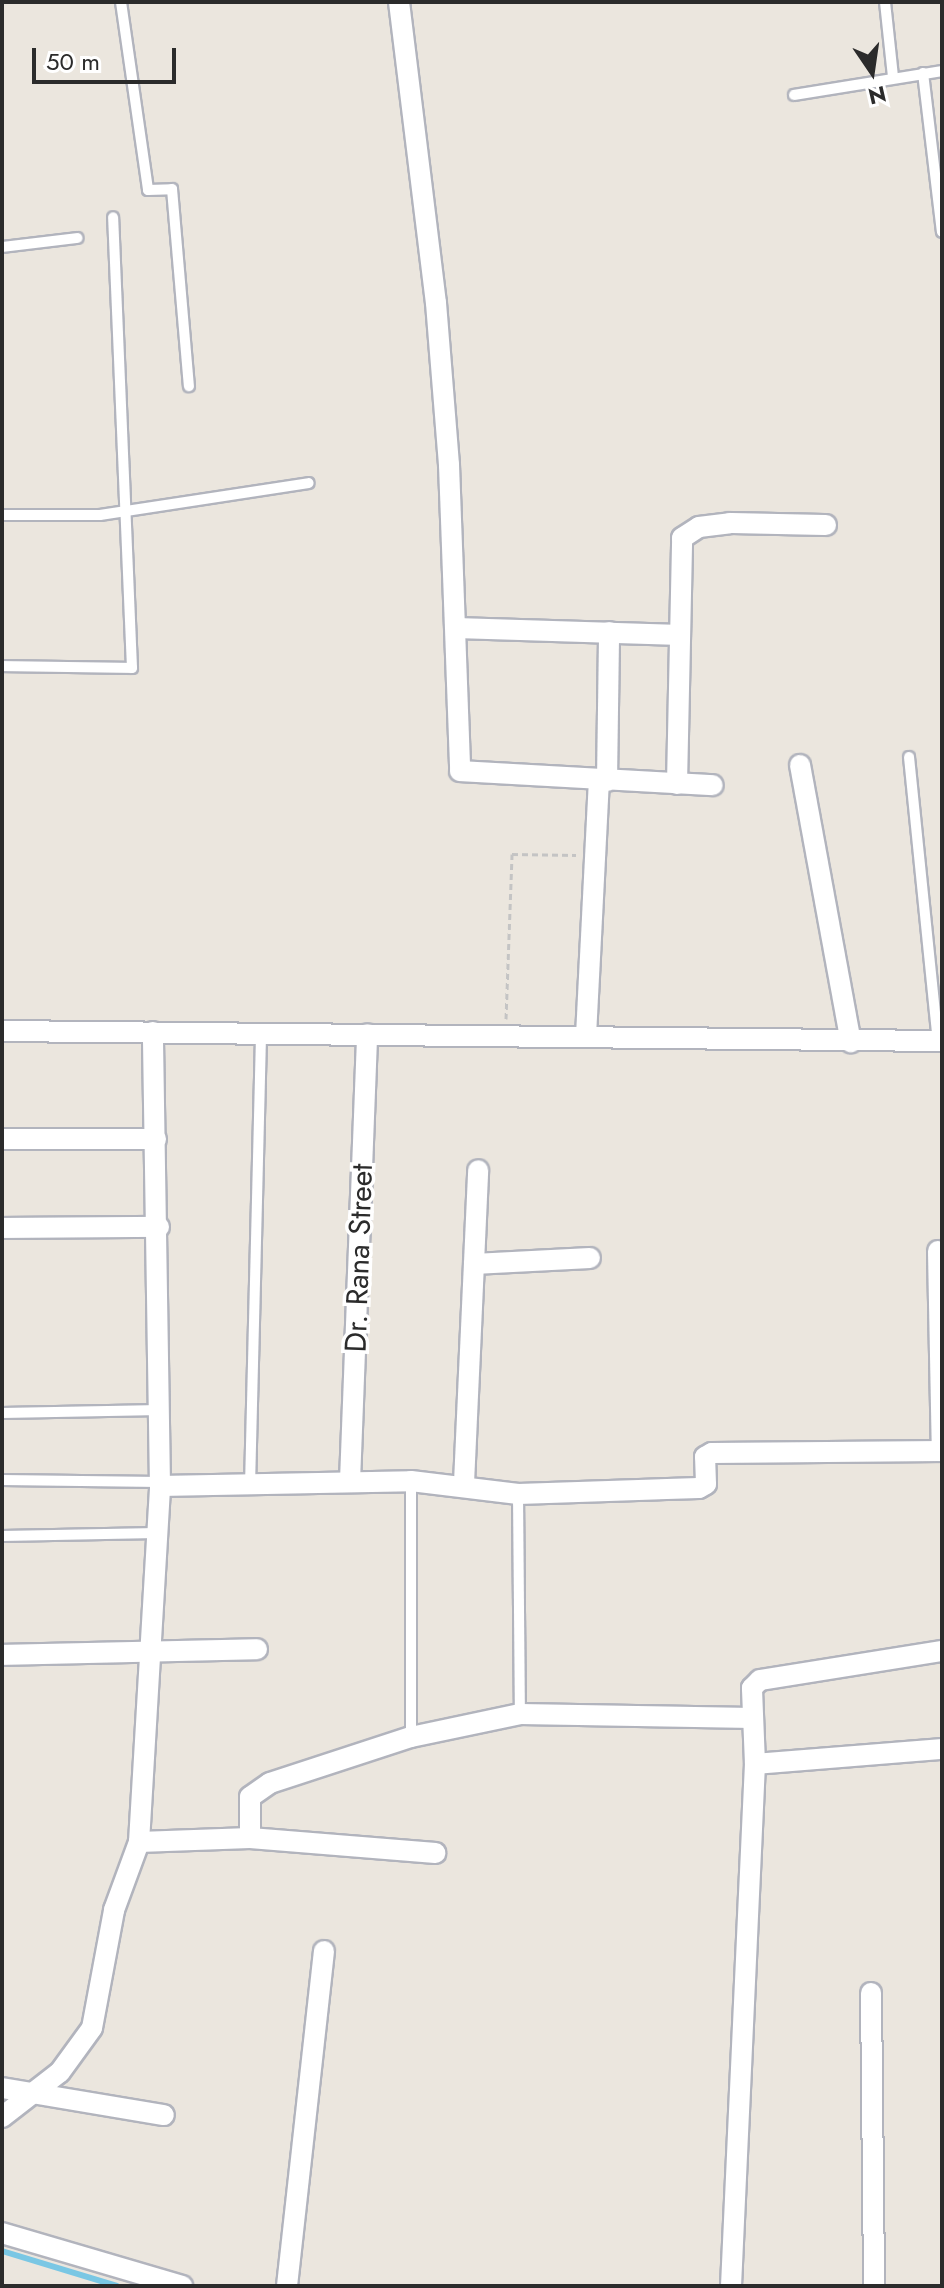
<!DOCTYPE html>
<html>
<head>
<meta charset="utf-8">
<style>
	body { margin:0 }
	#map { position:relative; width:944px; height:2288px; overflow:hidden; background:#ebe6de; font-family:Jost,sans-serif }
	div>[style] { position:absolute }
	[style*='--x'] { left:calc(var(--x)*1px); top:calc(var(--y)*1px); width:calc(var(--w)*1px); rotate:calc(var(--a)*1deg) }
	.stream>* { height:6px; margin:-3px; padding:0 3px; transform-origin:3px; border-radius:3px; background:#7ac7e4 }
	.path>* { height:3px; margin-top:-1.5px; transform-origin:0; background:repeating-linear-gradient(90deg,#c4c4c4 0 6px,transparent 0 10px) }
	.roads { filter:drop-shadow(2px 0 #b2b4bd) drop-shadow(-2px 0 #b2b4bd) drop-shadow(0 2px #b2b4bd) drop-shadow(0 -2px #b2b4bd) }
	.lane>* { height:10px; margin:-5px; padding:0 5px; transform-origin:5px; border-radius:5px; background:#fff }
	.street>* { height:20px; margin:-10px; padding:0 10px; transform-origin:10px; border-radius:10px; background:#fff }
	span { translate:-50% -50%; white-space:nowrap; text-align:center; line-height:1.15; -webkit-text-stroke:7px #fff; paint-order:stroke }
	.street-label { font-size:30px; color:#2b2b2b }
	.frame { position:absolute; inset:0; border:4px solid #2b2b2b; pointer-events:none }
	.north { position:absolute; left:832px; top:32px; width:80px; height:80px; -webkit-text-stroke:6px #fff; paint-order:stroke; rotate:167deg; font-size:22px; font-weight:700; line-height:32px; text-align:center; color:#2b2b2b }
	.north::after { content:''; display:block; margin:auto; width:28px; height:36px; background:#2b2b2b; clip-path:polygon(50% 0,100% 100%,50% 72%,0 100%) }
	.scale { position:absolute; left:32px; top:48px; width:144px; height:36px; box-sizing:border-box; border:4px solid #2b2b2b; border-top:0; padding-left:10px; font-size:24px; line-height:28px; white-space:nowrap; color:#2b2b2b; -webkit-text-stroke:6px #fff; paint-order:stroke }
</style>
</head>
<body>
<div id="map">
	<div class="stream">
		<div style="--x:2;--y:2251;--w:120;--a:16.9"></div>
	</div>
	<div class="path">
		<div style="--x:506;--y:1019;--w:165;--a:-87.9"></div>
		<div style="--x:512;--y:854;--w:64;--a:0.9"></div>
	</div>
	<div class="roads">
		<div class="lane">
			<div style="--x:121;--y:2;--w:190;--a:81.8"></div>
			<div style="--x:148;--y:190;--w:24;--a:-2"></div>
			<div style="--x:172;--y:189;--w:198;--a:85.1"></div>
			<div style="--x:885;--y:2;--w:75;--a:83.9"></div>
			<div style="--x:923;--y:73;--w:160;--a:83.2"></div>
			<div style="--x:794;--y:95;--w:150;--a:-9.2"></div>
			<div style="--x:2;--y:247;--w:76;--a:-6.8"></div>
			<div style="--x:2;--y:515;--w:98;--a:0"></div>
			<div style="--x:100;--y:515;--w:211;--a:-8.7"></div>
			<div style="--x:2;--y:666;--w:130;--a:0.9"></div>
			<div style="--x:132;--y:668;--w:451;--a:-92.4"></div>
			<div style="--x:909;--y:757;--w:285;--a:84.2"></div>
			<div style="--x:2;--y:1413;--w:159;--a:-1.1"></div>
			<div style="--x:2;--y:1480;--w:158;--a:0.7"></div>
			<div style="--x:411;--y:1481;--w:256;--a:90"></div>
			<div style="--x:250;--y:1486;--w:453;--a:-88.6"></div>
			<div style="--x:518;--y:1494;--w:220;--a:89.5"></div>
			<div style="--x:2;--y:1536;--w:155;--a:-1.1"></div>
		</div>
		<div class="street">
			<div style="--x:399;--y:2;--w:303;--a:83"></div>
			<div style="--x:436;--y:303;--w:163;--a:85.4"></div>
			<div style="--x:449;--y:465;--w:306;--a:87.9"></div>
			<div style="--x:460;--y:771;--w:253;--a:3.2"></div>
			<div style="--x:458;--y:628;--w:221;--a:1.8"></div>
			<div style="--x:800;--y:765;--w:282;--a:79.6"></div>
			<div style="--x:607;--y:781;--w:149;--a:-89.2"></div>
			<div style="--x:677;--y:784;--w:246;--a:-88.8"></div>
			<div style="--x:682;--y:538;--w:20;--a:-33"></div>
			<div style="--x:699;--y:527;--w:31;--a:-7"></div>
			<div style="--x:730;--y:523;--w:96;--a:1.2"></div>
			<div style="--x:2;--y:1031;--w:940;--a:0.61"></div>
			<div style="--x:586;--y:1036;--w:255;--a:-87.1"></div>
			<div style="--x:2;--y:1139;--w:154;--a:0"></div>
			<div style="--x:2;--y:1228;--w:157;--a:-0.4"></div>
			<div style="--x:938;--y:1251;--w:200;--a:88.9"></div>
			<div style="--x:474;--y:1264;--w:116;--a:-3"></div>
			<div style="--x:350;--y:1481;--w:447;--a:-87.8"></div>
			<div style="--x:464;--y:1483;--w:313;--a:-87.4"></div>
			<div style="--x:160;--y:1486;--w:251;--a:-1.1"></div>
			<div style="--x:411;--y:1481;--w:108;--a:6.9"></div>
			<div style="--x:518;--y:1494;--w:181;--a:-1.9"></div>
			<div style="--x:699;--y:1488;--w:8;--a:-30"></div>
			<div style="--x:706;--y:1484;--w:27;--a:-92"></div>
			<div style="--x:705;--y:1457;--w:8;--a:-30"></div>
			<div style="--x:712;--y:1453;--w:230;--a:-0.5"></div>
			<div style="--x:2;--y:1655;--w:255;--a:-1.3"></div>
			<div style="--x:755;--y:1764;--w:188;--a:-4.6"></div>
			<div style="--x:250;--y:1838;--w:41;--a:-90"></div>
			<div style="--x:250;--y:1797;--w:24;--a:-35"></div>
			<div style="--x:270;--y:1783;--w:148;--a:-18.1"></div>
			<div style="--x:411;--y:1737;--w:111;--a:-11.9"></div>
			<div style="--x:520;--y:1714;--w:233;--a:1"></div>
			<div style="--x:139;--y:1842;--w:111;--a:-2.1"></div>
			<div style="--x:250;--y:1838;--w:186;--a:4.6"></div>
			<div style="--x:871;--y:1993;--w:293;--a:89.4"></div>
			<div style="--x:2;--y:2088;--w:164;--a:9.5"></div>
			<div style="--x:2;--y:2117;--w:73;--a:-37.8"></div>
			<div style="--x:60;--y:2072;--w:54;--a:-54"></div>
			<div style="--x:92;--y:2028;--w:120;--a:-79.4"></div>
			<div style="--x:114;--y:1910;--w:72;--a:-69.8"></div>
			<div style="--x:139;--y:1842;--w:357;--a:-86.6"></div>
			<div style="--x:160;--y:1486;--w:454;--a:-90.9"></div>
			<div style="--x:2;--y:2233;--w:188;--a:16.4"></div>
			<div style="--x:287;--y:2286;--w:337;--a:-83.7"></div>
			<div style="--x:731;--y:2286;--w:523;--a:-87.37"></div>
			<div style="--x:755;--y:1764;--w:76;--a:-92.3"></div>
			<div style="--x:752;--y:1688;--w:11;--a:-45"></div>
			<div style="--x:760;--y:1680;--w:184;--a:-9.1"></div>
		</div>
	</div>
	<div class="street-label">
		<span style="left:359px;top:1258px;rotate:-88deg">Dr. Rana Street</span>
	</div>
	<div class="frame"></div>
	<div class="north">N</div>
	<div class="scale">50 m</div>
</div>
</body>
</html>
